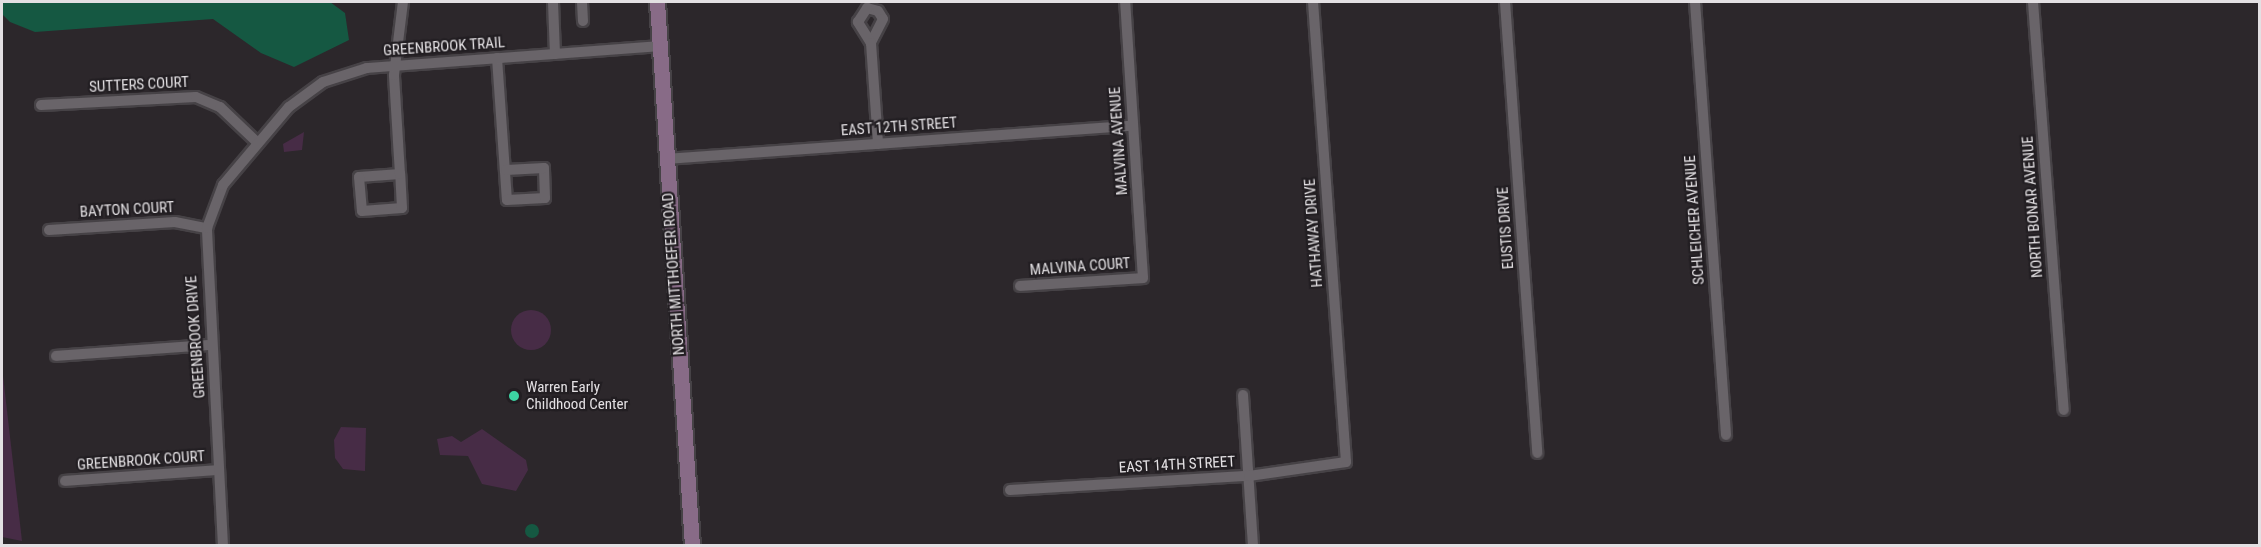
<!DOCTYPE html>
<html>
<head>
<meta charset="utf-8">
<style>
	body { margin:0 }
	#map { position:relative; width:2261px; height:547px; overflow:hidden; background:#2c272b; font-family:"Roboto Condensed",sans-serif }
	div>[style] { position:absolute }
	[style*='--x'] { left:calc(var(--x)*1px); top:calc(var(--y)*1px); width:calc(var(--w)*1px); rotate:calc(var(--a)*1deg) }
	.green>* { inset:0; background:#472c46 }
	.round { border-radius:50% }
	.water>* { inset:0; background:#155842 }
	.roads { filter:drop-shadow(2px 0 #464246) drop-shadow(-2px 0 #464246) drop-shadow(0 2px #464246) drop-shadow(0 -2px #464246) }
	.street>* { height:10px; margin:-5px; padding:0 5px; transform-origin:5px; border-radius:5px; background:#696469 }
	.secondary>* { height:15px; margin:-7.5px; padding:0 7.5px; transform-origin:7.5px; border-radius:7.5px; background:#886b87 }
	.dots>* { width:16px; height:16px; translate:-50% -50%; box-sizing:border-box; border:3px solid #221e22; border-radius:50% }
	span { translate:-50% -50%; white-space:nowrap; text-align:center; line-height:1.15; -webkit-text-stroke:4.5px #221e22; paint-order:stroke }
	.street-label { font-size:15px; color:#e3e0e3 }
	.poi-label { font-size:15px; color:#e3e0e3 }
	.left { translate:0 -50%; text-align:left }
	.frame { position:absolute; inset:0; border:3px solid #e3e0e3; pointer-events:none }
</style>
</head>
<body>
<div id="map">
	<div class="green">
		<div style="clip-path:polygon(304px 132px,302px 150px,284px 152px,283px 144px)"></div>
		<div class="round" style="left:511px;top:310px;width:40px;height:40px"></div>
		<div style="clip-path:polygon(2px 367px,22px 541px,2px 537px)"></div>
		<div style="clip-path:polygon(341px 427px,366px 428px,365px 471px,343px 469px,335px 458px,334px 440px)"></div>
		<div style="clip-path:polygon(482px 429px,526px 460px,528px 470px,516px 491px,482px 484px,468px 456px,440px 455px,437px 439px,452px 436px,461px 442px)"></div>
	</div>
	<div class="water">
		<div style="clip-path:polygon(2px 2px,330px 2px,345px 13px,349px 40px,294px 67px,261px 53px,213px 19px,35px 32px,10px 22px,2px 14px)"></div>
		<div class="round" style="left:525px;top:524px;width:14px;height:14px"></div>
	</div>
	<div class="roads">
		<div class="street">
			<div style="--x:553;--y:2;--w:52;--a:87.8"></div>
			<div style="--x:582;--y:2;--w:19;--a:87"></div>
			<div style="--x:1505;--y:2;--w:452;--a:85.9"></div>
			<div style="--x:1695;--y:2;--w:434;--a:85.9"></div>
			<div style="--x:2033;--y:2;--w:409;--a:85.7"></div>
			<div style="--x:867;--y:8;--w:11;--a:15"></div>
			<div style="--x:878;--y:11;--w:9;--a:58"></div>
			<div style="--x:883;--y:19;--w:27;--a:117"></div>
			<div style="--x:871;--y:43;--w:25;--a:-122"></div>
			<div style="--x:858;--y:22;--w:17;--a:-57"></div>
			<div style="--x:871;--y:43;--w:101;--a:86"></div>
			<div style="--x:497;--y:58;--w:142;--a:86"></div>
			<div style="--x:507;--y:200;--w:38;--a:-3"></div>
			<div style="--x:545;--y:198;--w:30;--a:-92"></div>
			<div style="--x:544;--y:168;--w:38;--a:177"></div>
			<div style="--x:41;--y:105;--w:155;--a:-3"></div>
			<div style="--x:196;--y:97;--w:26;--a:23"></div>
			<div style="--x:220;--y:107;--w:52;--a:43.5"></div>
			<div style="--x:667;--y:159;--w:467;--a:-4.1"></div>
			<div style="--x:400;--y:174;--w:41;--a:175.8"></div>
			<div style="--x:359;--y:177;--w:34;--a:85"></div>
			<div style="--x:362;--y:211;--w:40;--a:-4.3"></div>
			<div style="--x:402;--y:208;--w:34;--a:-93"></div>
			<div style="--x:400;--y:174;--w:99;--a:-93.5"></div>
			<div style="--x:394;--y:75;--w:74;--a:-83"></div>
			<div style="--x:49;--y:230;--w:126;--a:-3.6"></div>
			<div style="--x:175;--y:222;--w:33;--a:11"></div>
			<div style="--x:1020;--y:286;--w:123;--a:-3.7"></div>
			<div style="--x:1143;--y:278;--w:277;--a:-93.7"></div>
			<div style="--x:56;--y:356;--w:155;--a:-4.1"></div>
			<div style="--x:1243;--y:395;--w:151;--a:86.2"></div>
			<div style="--x:65;--y:481;--w:154;--a:-4.1"></div>
			<div style="--x:1010;--y:490;--w:239;--a:-3.4"></div>
			<div style="--x:1249;--y:476;--w:98;--a:-8.2"></div>
			<div style="--x:1346;--y:462;--w:461;--a:-94.1"></div>
			<div style="--x:223;--y:546;--w:318;--a:-92.9"></div>
			<div style="--x:207;--y:228;--w:46;--a:-69.6"></div>
			<div style="--x:223;--y:185;--w:102;--a:-49.8"></div>
			<div style="--x:289;--y:107;--w:42;--a:-36.3"></div>
			<div style="--x:323;--y:82;--w:46;--a:-17.7"></div>
			<div style="--x:367;--y:68;--w:293;--a:-4.3"></div>
		</div>
		<div class="secondary">
			<div style="--x:657;--y:2;--w:545;--a:86.32"></div>
		</div>
	</div>
	<div class="dots">
		<div style="left:514px;top:396px;background:#3dd4a3"></div>
	</div>
	<div class="street-label">
		<span style="left:444px;top:47px;rotate:-4deg">GREENBROOK TRAIL</span>
		<span style="left:139px;top:85px;rotate:-3deg">SUTTERS COURT</span>
		<span style="left:899px;top:127px;rotate:-4deg">EAST 12TH STREET</span>
		<span style="left:1119px;top:141px;rotate:-94deg">MALVINA AVENUE</span>
		<span style="left:2033px;top:207px;rotate:-94deg">NORTH BONAR AVENUE</span>
		<span style="left:127px;top:210px;rotate:-3deg">BAYTON COURT</span>
		<span style="left:1695px;top:220px;rotate:-94deg">SCHLEICHER AVENUE</span>
		<span style="left:1506px;top:228px;rotate:-94deg">EUSTIS DRIVE</span>
		<span style="left:1314px;top:233px;rotate:-94deg">HATHAWAY DRIVE</span>
		<span style="left:1080px;top:267px;rotate:-4deg">MALVINA COURT</span>
		<span style="left:674px;top:274px;rotate:-94deg">NORTH MITTHOEFER ROAD</span>
		<span style="left:196px;top:337px;rotate:-94deg">GREENBROOK DRIVE</span>
		<span style="left:141px;top:461px;rotate:-4deg">GREENBROOK COURT</span>
		<span style="left:1177px;top:465px;rotate:-3deg">EAST 14TH STREET</span>
	</div>
	<div class="poi-label">
		<span class="left" style="left:526px;top:396px">Warren Early<br>Childhood Center</span>
	</div>
	<div class="frame"></div>
</div>
</body>
</html>
